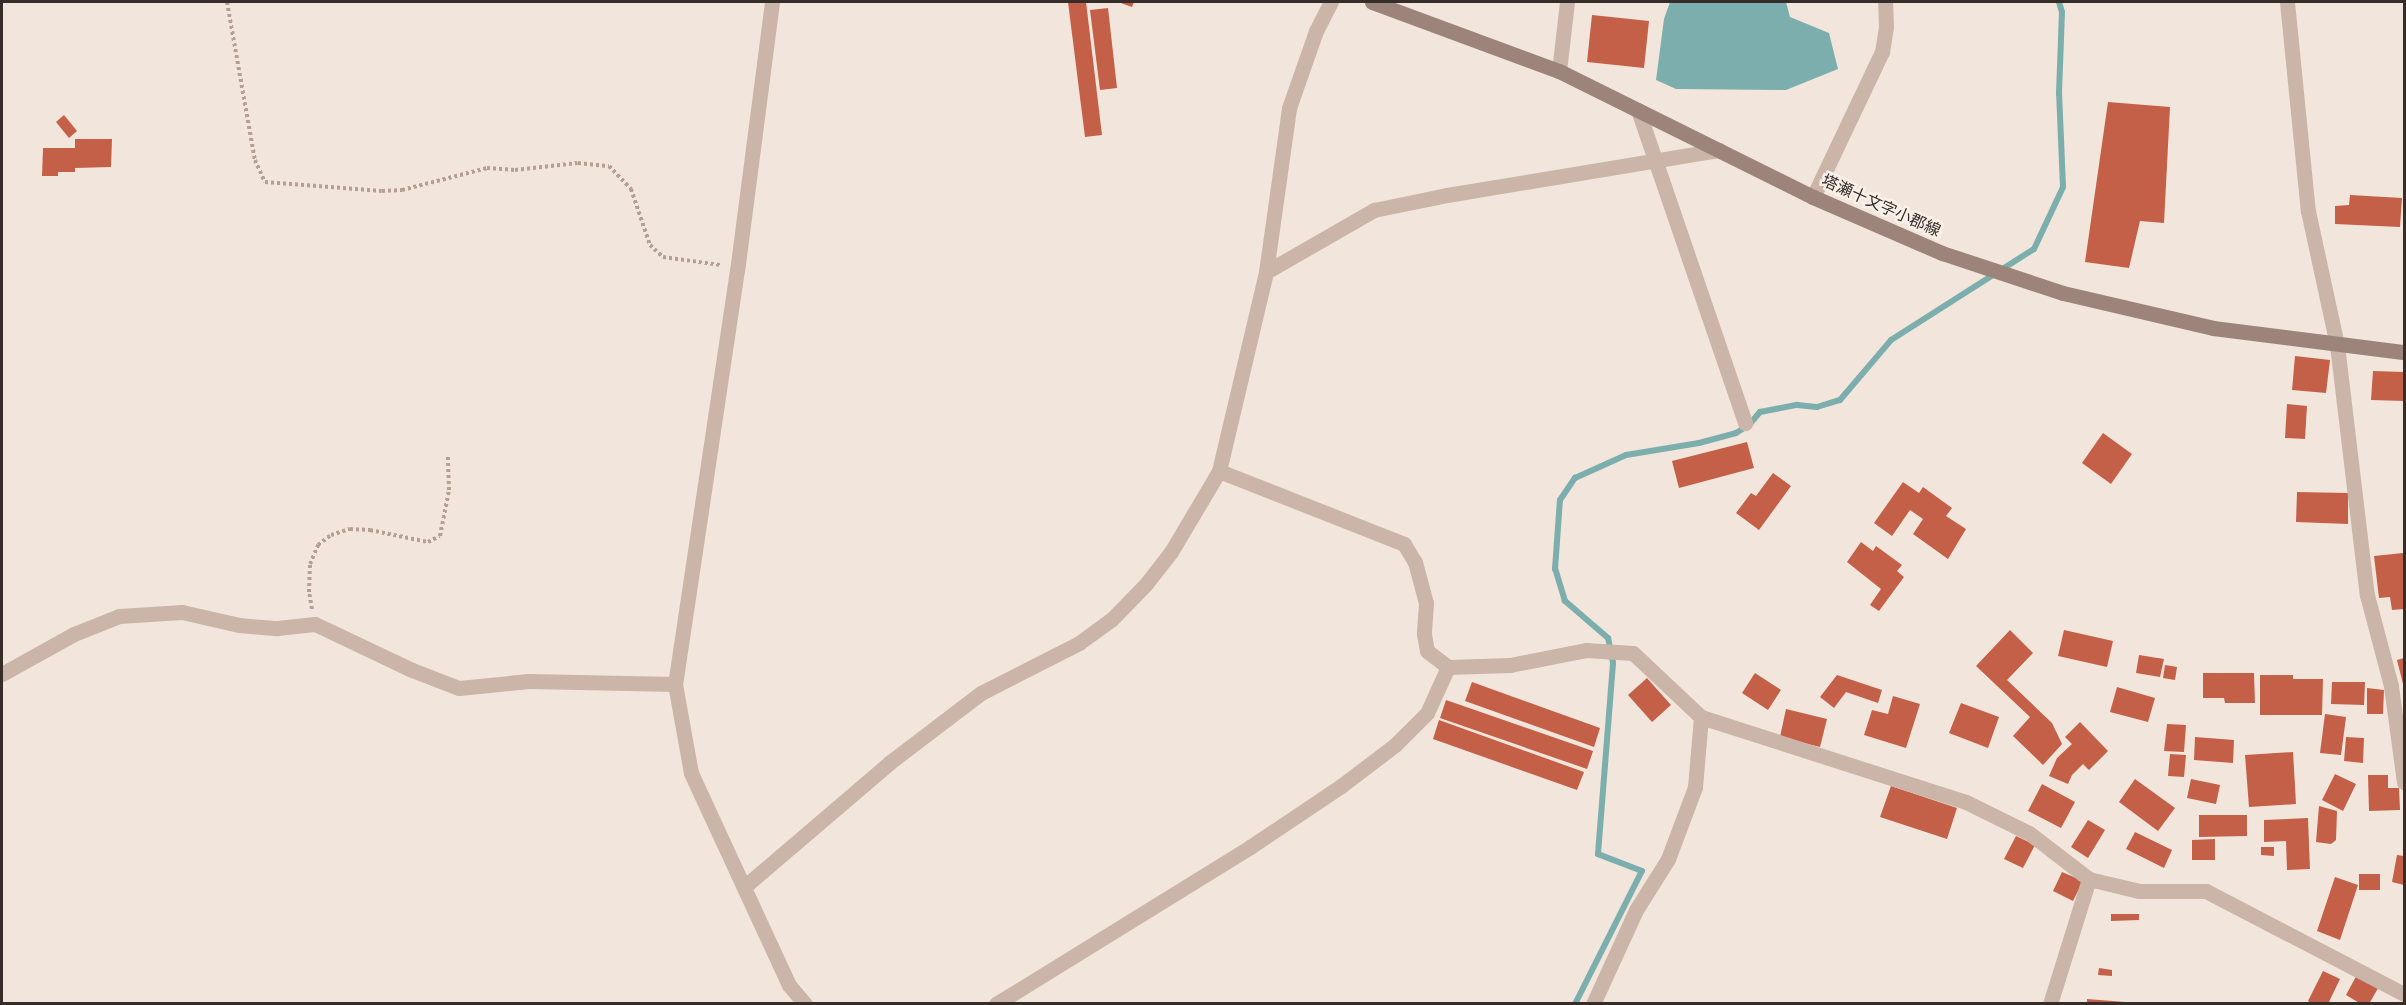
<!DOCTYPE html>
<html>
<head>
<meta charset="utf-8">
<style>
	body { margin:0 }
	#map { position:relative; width:2406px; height:1005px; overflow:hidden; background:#f2e6dc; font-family:"DM Sans","Noto Sans JP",sans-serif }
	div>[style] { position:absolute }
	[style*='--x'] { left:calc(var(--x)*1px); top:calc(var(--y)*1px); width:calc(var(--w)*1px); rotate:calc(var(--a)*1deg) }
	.water>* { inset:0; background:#7caead }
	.stream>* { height:6px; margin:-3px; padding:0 3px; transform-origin:3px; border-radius:3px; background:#7caead }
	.building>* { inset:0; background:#c45f48 }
	.path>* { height:4px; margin-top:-2px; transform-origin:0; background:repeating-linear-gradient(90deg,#b59f92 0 3px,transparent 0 6px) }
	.minor>* { height:15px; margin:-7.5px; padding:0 7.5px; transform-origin:7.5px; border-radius:7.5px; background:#cab5a8 }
	.secondary>* { height:15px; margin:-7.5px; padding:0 7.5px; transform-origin:7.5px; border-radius:7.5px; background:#9d847a }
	span { translate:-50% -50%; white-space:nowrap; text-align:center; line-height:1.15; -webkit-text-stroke:5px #f9f1e9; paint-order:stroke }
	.street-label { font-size:16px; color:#362c28 }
	.frame { position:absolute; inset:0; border:3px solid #362c28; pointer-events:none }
</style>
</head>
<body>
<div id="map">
	<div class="water">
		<div style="clip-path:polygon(1670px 2px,1786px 2px,1790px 17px,1829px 33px,1838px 69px,1786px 90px,1676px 89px,1656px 80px,1664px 19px)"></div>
	</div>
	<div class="stream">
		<div style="--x:1575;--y:1004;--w:149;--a:-63.3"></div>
		<div style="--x:1642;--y:871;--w:47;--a:-158.9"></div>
		<div style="--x:1598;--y:854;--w:192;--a:-85.5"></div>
		<div style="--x:1613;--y:663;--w:25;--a:-101"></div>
		<div style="--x:1608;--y:638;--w:57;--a:-139.3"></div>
		<div style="--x:1565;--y:601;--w:34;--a:-107"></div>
		<div style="--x:1555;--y:569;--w:69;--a:-85.9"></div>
		<div style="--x:1560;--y:500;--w:27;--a:-56"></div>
		<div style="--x:1575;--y:478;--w:56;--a:-24.3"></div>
		<div style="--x:1626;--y:455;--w:74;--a:-9.3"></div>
		<div style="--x:1699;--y:443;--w:38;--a:-15"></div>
		<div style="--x:1736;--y:433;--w:15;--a:-32"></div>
		<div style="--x:1749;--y:425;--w:17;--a:-50"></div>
		<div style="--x:1760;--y:412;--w:38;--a:-11"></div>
		<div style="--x:1797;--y:405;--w:20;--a:6"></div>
		<div style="--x:1817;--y:407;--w:24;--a:-17"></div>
		<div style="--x:1840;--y:400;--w:79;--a:-49.6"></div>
		<div style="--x:1891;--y:340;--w:169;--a:-32.5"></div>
		<div style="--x:2034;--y:249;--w:68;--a:-64.9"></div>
		<div style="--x:2063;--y:187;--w:94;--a:-92.4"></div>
		<div style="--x:2059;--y:93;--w:81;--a:-87.9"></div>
		<div style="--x:2062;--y:12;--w:10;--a:-107"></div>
	</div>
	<div class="building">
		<div style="clip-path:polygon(1068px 2px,1086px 2px,1102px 135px,1085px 137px)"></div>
		<div style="clip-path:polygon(1118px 2px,1134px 2px,1132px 7px)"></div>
		<div style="clip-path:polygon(1108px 8px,1117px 88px,1100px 90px,1090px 10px)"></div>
		<div style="clip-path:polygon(1592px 15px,1649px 21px,1644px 68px,1587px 62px)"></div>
		<div style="clip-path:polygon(2108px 102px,2170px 107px,2164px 223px,2140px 221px,2129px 268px,2085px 262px)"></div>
		<div style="clip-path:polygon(64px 115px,77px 131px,69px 138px,56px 122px)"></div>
		<div style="clip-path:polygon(75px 139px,112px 139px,111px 167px,75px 168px,75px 172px,58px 172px,58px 176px,42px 176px,43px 148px,75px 148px)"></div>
		<div style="clip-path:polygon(2350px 195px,2402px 198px,2400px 227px,2335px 224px,2335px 206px,2349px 205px)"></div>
		<div style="clip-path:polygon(2295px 356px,2330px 360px,2326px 393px,2292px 390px)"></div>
		<div style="clip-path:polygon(2373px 371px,2404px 372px,2404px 401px,2371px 400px)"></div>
		<div style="clip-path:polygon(2287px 404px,2307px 406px,2305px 439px,2285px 438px)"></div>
		<div style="clip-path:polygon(2103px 433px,2132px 454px,2111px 484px,2082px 463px)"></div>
		<div style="clip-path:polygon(1747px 442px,1754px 468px,1679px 488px,1672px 461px)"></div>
		<div style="clip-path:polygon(1773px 473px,1791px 486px,1759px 530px,1736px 513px,1751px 493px,1756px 496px)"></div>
		<div style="clip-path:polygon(1903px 482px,1919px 493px,1923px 487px,1952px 508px,1946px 516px,1966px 529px,1948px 559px,1913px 534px,1923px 519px,1910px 510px,1892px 536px,1874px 523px)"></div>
		<div style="clip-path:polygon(2297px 492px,2348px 493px,2348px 524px,2296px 522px)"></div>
		<div style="clip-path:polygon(1861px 542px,1873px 551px,1876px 546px,1902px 565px,1897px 571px,1904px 577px,1879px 611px,1870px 605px,1881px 589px,1847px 562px)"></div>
		<div style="clip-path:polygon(2403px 553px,2404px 609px,2392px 610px,2390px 597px,2379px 598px,2374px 556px)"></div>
		<div style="clip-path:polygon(2010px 630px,2033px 653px,2007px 680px,2052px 723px,2062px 744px,2043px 765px,2013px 736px,2030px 717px,1976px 666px)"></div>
		<div style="clip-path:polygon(2064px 630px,2113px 641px,2107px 667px,2058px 656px)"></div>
		<div style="clip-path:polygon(2139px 655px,2164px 659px,2160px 677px,2136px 673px)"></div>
		<div style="clip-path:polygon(2404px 658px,2404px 688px,2397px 660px)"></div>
		<div style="clip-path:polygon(2165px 665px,2177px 667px,2175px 680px,2163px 678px)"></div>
		<div style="clip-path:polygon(1755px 673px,1781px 690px,1768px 710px,1742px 693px)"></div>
		<div style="clip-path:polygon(2203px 673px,2254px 673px,2255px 703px,2225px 703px,2224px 698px,2203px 698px)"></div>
		<div style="clip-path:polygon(1837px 675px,1882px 690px,1878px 703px,1846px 692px,1834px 708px,1820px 697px)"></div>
		<div style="clip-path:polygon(2260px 675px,2293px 675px,2293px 679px,2323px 679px,2322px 715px,2260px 715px)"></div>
		<div style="clip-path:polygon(1647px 678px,1671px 705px,1652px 722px,1628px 695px)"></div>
		<div style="clip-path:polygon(1472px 682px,1600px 728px,1594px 747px,1465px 701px)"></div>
		<div style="clip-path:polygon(2332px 682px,2365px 682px,2364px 705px,2331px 704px)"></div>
		<div style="clip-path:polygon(2117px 687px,2155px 698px,2148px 722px,2110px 712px)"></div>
		<div style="clip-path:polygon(2367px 688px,2384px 690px,2383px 714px,2367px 714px)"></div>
		<div style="clip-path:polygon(1893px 696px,1920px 704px,1906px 748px,1864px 735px,1872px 710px,1888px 714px)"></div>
		<div style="clip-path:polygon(1446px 700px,1593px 751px,1587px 769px,1440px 718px)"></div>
		<div style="clip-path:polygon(1961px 703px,1999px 717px,1988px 748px,1949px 733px)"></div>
		<div style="clip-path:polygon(1786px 709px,1827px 719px,1820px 747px,1780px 737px)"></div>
		<div style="clip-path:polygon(2325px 714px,2346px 717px,2341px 755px,2320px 753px)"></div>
		<div style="clip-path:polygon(1439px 720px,1584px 772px,1577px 790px,1433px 739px)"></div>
		<div style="clip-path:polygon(2080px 722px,2108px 751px,2089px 770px,2083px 764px,2072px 775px,2068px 784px,2049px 776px,2057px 758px,2072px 744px,2065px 737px)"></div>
		<div style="clip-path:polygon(2167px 724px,2186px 725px,2184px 752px,2164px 751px)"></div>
		<div style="clip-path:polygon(2195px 737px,2234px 740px,2233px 763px,2194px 760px)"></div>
		<div style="clip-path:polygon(2346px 737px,2364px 738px,2363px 763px,2344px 761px)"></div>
		<div style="clip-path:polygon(2293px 752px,2296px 804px,2249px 807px,2245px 755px)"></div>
		<div style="clip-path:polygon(2170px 754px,2186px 755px,2184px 777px,2168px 776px)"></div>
		<div style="clip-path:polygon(2335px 774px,2356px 784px,2343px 811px,2322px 800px)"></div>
		<div style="clip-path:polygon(2368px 775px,2388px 775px,2388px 788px,2399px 788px,2400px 810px,2369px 811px)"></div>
		<div style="clip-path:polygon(2135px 779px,2175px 808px,2158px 831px,2119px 802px)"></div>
		<div style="clip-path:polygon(2191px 779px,2220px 785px,2216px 804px,2187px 798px)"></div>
		<div style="clip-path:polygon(2042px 784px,2075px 802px,2061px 828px,2028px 811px)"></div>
		<div style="clip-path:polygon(1891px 786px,1957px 808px,1947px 839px,1880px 817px)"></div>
		<div style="clip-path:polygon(2319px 806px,2337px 811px,2336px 840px,2331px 844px,2316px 842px)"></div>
		<div style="clip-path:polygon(2199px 815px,2247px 815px,2247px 836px,2199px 837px)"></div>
		<div style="clip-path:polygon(2308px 818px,2310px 869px,2287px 870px,2286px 841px,2264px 842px,2264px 820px)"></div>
		<div style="clip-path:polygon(2088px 820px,2105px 830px,2088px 858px,2071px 847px)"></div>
		<div style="clip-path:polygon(2135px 832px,2172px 850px,2164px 868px,2126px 849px)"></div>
		<div style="clip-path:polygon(2016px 836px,2035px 845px,2023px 868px,2004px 859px)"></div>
		<div style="clip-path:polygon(2215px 839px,2215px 860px,2192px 860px,2192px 840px)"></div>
		<div style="clip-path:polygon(2261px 847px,2274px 847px,2274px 856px,2261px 855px)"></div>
		<div style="clip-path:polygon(2397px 855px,2404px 856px,2404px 885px,2392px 882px)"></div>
		<div style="clip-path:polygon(2062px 872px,2083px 881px,2073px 901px,2053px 891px)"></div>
		<div style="clip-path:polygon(2359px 874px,2380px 874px,2380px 890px,2359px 890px)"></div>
		<div style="clip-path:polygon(2335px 877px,2358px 885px,2340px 940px,2317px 931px)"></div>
		<div style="clip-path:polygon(2111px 914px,2139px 914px,2139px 920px,2111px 921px)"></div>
		<div style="clip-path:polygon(2099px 968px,2112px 970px,2112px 976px,2098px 975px)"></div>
		<div style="clip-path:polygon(2323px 971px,2340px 979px,2328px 1004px,2312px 1004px,2308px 1001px)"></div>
		<div style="clip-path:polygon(2359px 971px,2381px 983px,2369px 1004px,2361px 1004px,2346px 995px)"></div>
		<div style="clip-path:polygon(2087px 999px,2125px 1002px,2125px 1004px,2087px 1004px)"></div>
	</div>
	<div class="path">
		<div style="--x:227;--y:2;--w:160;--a:80"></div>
		<div style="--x:255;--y:160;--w:24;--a:66"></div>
		<div style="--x:265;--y:182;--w:117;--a:4.4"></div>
		<div style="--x:382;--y:191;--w:20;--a:-3"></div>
		<div style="--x:402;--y:190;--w:88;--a:-14.5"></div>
		<div style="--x:487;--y:168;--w:28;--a:4"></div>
		<div style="--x:515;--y:170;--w:63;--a:-6.3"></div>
		<div style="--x:578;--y:163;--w:31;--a:6"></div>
		<div style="--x:609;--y:166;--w:32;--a:46"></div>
		<div style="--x:631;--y:189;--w:59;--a:71.3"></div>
		<div style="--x:650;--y:245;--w:18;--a:43"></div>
		<div style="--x:663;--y:257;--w:59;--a:7.9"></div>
		<div style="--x:312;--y:609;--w:17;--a:-100"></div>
		<div style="--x:309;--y:592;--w:28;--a:-88"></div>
		<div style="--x:310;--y:564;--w:21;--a:-67"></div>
		<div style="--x:318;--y:545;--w:16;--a:-38"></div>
		<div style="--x:331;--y:535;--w:20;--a:-18"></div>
		<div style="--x:350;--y:529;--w:20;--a:3"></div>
		<div style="--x:370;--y:530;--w:59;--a:11.7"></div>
		<div style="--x:428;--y:542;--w:13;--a:-27"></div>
		<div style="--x:440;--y:536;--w:47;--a:-78.9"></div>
		<div style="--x:449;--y:490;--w:35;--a:-92"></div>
	</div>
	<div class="minor">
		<div style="--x:772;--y:2;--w:270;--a:97.4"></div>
		<div style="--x:737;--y:270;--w:419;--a:98.5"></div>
		<div style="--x:675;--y:684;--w:90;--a:79.8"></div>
		<div style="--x:691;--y:773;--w:234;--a:65.2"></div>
		<div style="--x:789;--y:985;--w:25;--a:50"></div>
		<div style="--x:2287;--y:2;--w:210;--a:84.3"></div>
		<div style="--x:2308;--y:211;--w:137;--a:77.8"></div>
		<div style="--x:2337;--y:345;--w:252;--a:83.2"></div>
		<div style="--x:2367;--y:595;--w:94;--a:75.2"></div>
		<div style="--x:2391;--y:686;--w:97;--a:82.3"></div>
		<div style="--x:1559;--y:71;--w:69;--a:-83.4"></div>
		<div style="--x:1638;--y:110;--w:331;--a:71.1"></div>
		<div style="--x:1813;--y:197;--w:161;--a:-64.6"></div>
		<div style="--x:1882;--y:52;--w:25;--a:-81"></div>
		<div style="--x:1886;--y:27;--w:25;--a:-92"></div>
		<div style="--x:1266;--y:272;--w:125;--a:-29.9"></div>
		<div style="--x:1374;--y:210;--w:75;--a:-11.6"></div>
		<div style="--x:1447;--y:195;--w:276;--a:-9.4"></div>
		<div style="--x:1219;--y:471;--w:199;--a:21.5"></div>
		<div style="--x:1404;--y:544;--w:21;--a:59"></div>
		<div style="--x:1415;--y:562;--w:42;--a:75"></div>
		<div style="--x:1426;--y:603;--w:31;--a:94"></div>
		<div style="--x:1424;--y:634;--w:17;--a:80"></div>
		<div style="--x:1427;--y:651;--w:26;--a:37"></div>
		<div style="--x:1448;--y:667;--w:62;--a:-1.8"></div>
		<div style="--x:1510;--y:665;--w:77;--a:-11.2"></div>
		<div style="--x:1586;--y:650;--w:47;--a:3.7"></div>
		<div style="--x:1633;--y:653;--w:93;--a:43.3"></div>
		<div style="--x:1701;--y:717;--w:278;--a:17.8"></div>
		<div style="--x:1966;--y:802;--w:70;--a:26.2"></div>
		<div style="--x:2029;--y:833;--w:76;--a:37.5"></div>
		<div style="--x:2089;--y:879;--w:51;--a:13.5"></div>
		<div style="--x:2139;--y:891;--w:67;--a:0"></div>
		<div style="--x:2206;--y:891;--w:223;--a:27.5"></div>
		<div style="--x:2;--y:674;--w:82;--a:-29.1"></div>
		<div style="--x:74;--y:634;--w:48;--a:-21.8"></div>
		<div style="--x:119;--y:616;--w:63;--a:-3.6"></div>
		<div style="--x:182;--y:612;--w:58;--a:12.8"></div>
		<div style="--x:239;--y:625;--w:38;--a:5"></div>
		<div style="--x:277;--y:628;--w:38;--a:-6"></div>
		<div style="--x:315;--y:624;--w:107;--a:25.4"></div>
		<div style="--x:412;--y:670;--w:50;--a:21"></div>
		<div style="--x:459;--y:688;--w:70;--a:-5.7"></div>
		<div style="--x:529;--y:681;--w:146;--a:1.2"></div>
		<div style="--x:744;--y:887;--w:191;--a:-40.5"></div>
		<div style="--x:889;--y:763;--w:116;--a:-37.3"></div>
		<div style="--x:981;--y:693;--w:110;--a:-27"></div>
		<div style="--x:1079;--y:643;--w:41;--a:-36"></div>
		<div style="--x:1112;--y:619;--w:49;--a:-45.8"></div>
		<div style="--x:1146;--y:584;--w:41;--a:-52"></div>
		<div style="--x:1171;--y:552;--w:94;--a:-59.3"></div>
		<div style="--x:1219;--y:471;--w:204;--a:-76.7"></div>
		<div style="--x:1266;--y:272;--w:166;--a:-82"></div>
		<div style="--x:1289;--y:108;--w:82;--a:-70.7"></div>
		<div style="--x:1316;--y:31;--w:33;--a:-63"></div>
		<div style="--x:996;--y:1004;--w:299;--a:-31.7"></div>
		<div style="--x:1250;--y:847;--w:110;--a:-33.8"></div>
		<div style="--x:1341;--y:786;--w:68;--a:-37.2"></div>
		<div style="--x:1395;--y:745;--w:45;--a:-45"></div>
		<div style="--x:1427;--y:713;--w:51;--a:-65.5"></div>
		<div style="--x:1593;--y:1004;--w:103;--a:-65.4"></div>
		<div style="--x:1636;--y:910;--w:60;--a:-57.9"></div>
		<div style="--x:1668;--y:859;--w:77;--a:-69.4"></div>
		<div style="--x:1695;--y:787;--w:70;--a:-85.1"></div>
		<div style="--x:2050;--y:1004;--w:131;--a:-72.7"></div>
	</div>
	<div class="secondary">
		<div style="--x:1372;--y:2;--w:199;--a:20.3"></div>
		<div style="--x:1559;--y:71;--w:284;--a:26.4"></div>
		<div style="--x:1813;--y:197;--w:141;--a:23.5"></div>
		<div style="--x:1942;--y:253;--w:127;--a:18.3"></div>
		<div style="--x:2063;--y:293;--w:154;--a:13.1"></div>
		<div style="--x:2213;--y:328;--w:193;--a:7.2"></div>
	</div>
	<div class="street-label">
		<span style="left:1881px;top:206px;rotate:24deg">塔瀬十文字小郡線</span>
	</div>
	<div class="frame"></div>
</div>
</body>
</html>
